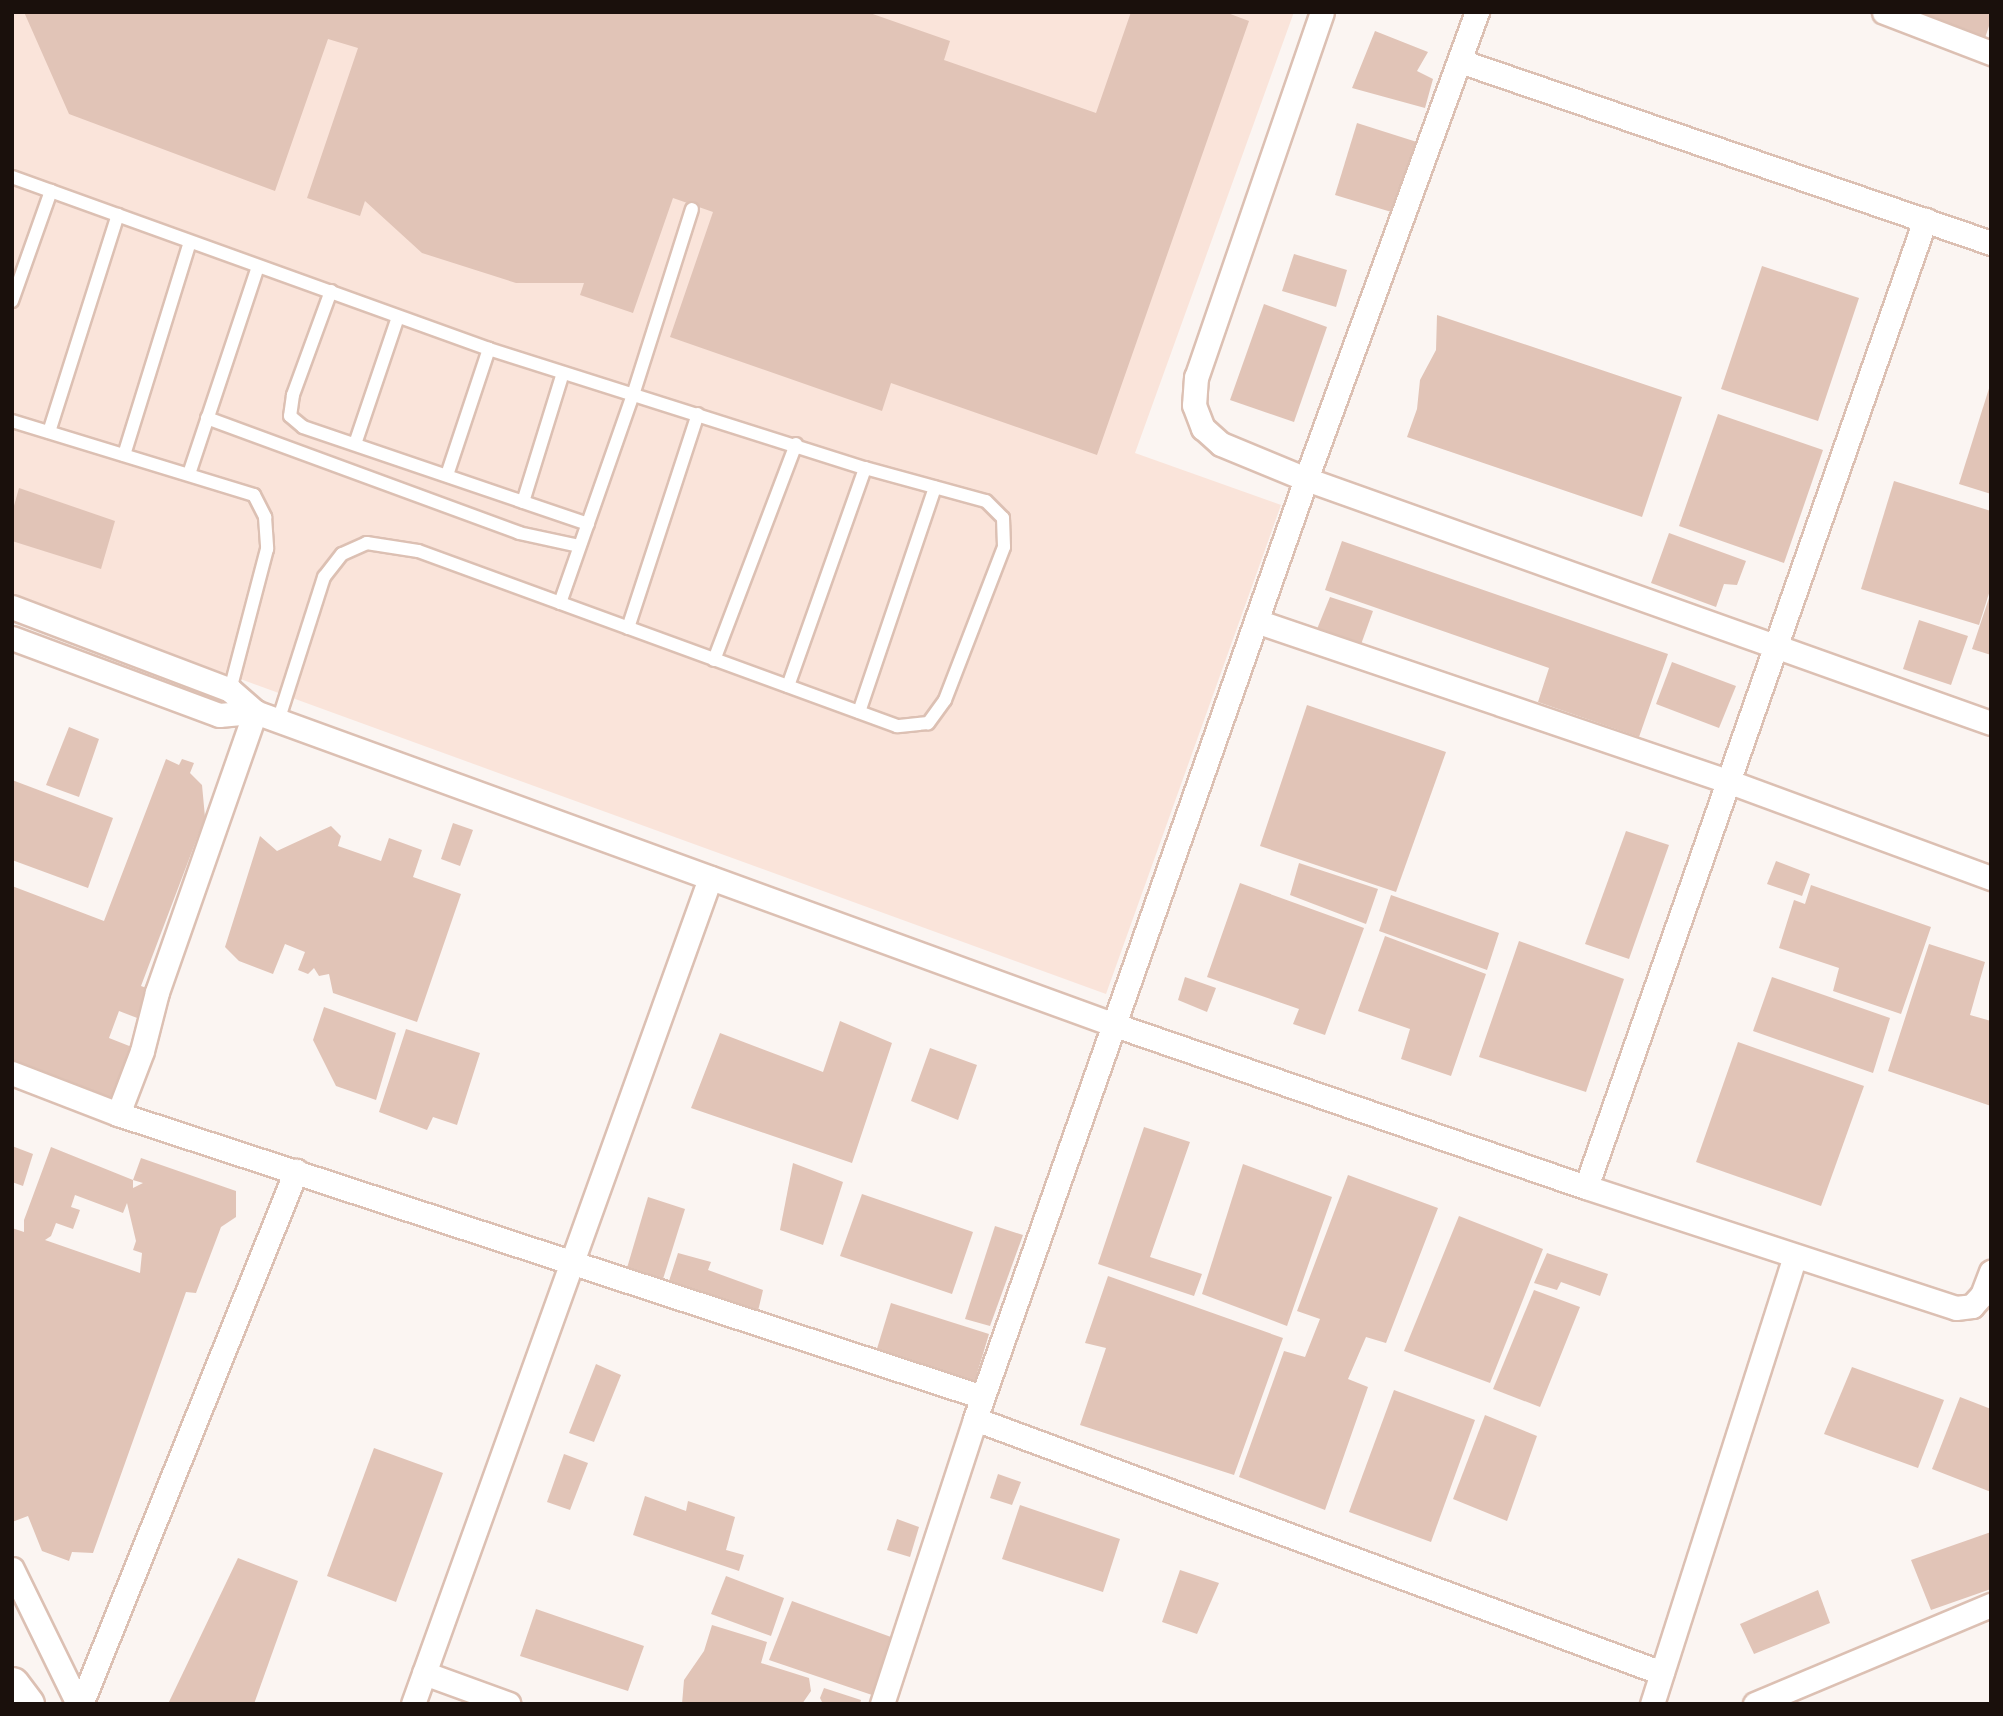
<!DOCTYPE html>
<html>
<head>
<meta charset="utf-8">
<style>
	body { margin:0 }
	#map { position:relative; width:2003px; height:1716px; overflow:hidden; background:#fbf5f2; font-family:Jost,sans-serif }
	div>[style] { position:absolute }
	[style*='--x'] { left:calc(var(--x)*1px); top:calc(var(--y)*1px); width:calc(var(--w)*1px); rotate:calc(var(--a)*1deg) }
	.built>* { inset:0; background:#fae4da }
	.building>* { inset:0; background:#e1c4b7 }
	.roads { filter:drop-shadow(2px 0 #dcc0b3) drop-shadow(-2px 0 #dcc0b3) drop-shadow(0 2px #dcc0b3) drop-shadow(0 -2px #dcc0b3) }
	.service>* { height:12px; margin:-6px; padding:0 6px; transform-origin:6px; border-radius:6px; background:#fff }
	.minor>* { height:23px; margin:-11.5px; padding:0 11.5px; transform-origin:11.5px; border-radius:11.5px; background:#fff }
	.secondary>* { height:33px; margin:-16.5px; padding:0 16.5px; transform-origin:16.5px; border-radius:16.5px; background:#fff }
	span { translate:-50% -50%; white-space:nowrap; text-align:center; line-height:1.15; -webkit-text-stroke:5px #fbf5f2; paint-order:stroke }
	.frame { position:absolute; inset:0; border:14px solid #1a100c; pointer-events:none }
</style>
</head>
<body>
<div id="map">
	<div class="built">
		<div style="clip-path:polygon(12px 12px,1294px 12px,1135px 453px,1281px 505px,1106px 994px,12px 596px)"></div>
	</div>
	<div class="building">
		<div style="clip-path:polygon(24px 12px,867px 12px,950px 41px,944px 60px,1096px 113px,1131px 12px,1225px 12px,1249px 21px,1097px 455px,891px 383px,882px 411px,670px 337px,713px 212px,673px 198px,633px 313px,580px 295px,584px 283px,516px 283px,422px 253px,365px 201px,360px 216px,307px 198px,358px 48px,328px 39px,275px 191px,69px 114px)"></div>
		<div style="clip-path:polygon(1914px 12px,1991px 12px,1991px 20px,1984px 41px)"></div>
		<div style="clip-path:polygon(1375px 31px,1428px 52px,1417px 71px,1433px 79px,1425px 108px,1352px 88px)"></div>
		<div style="clip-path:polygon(1357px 123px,1420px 143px,1398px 214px,1335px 195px)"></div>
		<div style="clip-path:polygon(1294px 254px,1347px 270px,1336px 307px,1282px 291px)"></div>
		<div style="clip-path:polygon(1762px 266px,1859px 298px,1818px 421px,1721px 389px)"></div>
		<div style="clip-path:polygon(1264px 304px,1327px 327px,1294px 422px,1230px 400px)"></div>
		<div style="clip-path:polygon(1437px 315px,1682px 397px,1642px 517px,1407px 437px,1417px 409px,1420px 380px,1436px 350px)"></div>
		<div style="clip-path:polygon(1991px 382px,1991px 494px,1959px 484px)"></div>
		<div style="clip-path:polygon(1718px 414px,1823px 450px,1784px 563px,1679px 526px)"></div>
		<div style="clip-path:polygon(1894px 481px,1991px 511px,1991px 587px,1979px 625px,1861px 589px)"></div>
		<div style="clip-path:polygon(19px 488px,115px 521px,101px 569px,12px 541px,12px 513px)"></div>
		<div style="clip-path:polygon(1669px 533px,1746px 561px,1737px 585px,1724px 584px,1716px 607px,1651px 583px)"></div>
		<div style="clip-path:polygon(1342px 541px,1668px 654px,1639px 737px,1538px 702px,1549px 668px,1325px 590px)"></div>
		<div style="clip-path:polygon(1990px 595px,1991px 595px,1991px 655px,1972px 649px)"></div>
		<div style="clip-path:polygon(1330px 597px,1373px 611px,1359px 650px,1315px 634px)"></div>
		<div style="clip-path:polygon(1919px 620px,1968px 636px,1951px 685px,1903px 669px)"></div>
		<div style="clip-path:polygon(1672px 662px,1736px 686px,1719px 728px,1656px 704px)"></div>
		<div style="clip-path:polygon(1307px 705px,1446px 752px,1396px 892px,1260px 846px)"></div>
		<div style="clip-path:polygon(69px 727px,99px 739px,79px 797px,46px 785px)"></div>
		<div style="clip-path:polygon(166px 759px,179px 765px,182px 759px,194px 763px,190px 773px,202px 785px,205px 817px,141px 986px,157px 992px,145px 1021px,119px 1011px,109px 1038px,142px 1051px,118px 1114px,12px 1073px,12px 886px,104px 921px)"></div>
		<div style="clip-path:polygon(12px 780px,113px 818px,88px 888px,12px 860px)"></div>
		<div style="clip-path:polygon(453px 823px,473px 830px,460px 866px,441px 859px)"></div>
		<div style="clip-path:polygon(331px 826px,341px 836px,338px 846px,381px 861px,389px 838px,422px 850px,413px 877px,461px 894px,417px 1022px,333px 993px,329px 974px,319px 976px,314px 968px,308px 974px,298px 970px,305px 952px,285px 944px,273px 974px,239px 961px,225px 947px,260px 836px,277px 851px)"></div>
		<div style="clip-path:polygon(1626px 831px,1669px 845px,1629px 959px,1585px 944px)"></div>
		<div style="clip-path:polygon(1776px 861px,1810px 874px,1802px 896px,1767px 884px)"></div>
		<div style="clip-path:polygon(1299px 863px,1378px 889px,1366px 924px,1290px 895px)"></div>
		<div style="clip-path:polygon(1240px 883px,1364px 928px,1325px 1035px,1293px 1024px,1299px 1009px,1207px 977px)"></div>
		<div style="clip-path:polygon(1811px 885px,1931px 927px,1901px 1014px,1833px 991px,1839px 968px,1779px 948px,1794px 900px,1805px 904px)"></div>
		<div style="clip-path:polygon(1391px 895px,1499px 933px,1487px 970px,1379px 931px)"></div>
		<div style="clip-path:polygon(1385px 936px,1486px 974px,1451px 1076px,1401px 1059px,1410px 1029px,1358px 1011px)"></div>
		<div style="clip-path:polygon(1519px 941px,1624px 979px,1586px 1092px,1479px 1057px)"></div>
		<div style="clip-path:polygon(1929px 944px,1985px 962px,1970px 1015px,1991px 1021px,1991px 1106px,1888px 1071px)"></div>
		<div style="clip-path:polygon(1185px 977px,1216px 988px,1207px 1012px,1178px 1000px)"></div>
		<div style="clip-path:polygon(1772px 977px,1890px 1018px,1873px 1073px,1753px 1031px)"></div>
		<div style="clip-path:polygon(324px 1007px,396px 1033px,376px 1100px,336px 1086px,313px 1040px)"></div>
		<div style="clip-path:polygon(840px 1021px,892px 1043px,852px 1163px,691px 1108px,720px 1033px,823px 1072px)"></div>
		<div style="clip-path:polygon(406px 1029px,480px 1053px,457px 1125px,433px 1117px,427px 1130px,379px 1112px)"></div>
		<div style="clip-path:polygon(1738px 1042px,1864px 1086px,1821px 1206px,1696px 1162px)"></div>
		<div style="clip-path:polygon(930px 1048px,977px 1065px,958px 1120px,911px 1101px)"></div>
		<div style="clip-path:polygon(1144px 1127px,1190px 1142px,1150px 1257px,1202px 1274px,1194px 1296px,1098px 1264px)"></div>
		<div style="clip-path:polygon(12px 1146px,33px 1154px,23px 1186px,12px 1182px)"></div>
		<div style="clip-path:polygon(evenodd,51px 1147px,133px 1180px,133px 1188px,143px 1183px,133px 1180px,141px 1158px,236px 1191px,236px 1217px,221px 1227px,196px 1293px,186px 1292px,93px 1553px,72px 1552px,69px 1561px,42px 1551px,28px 1516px,12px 1522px,12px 1228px,24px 1232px,24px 1220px,51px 1147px,75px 1195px,123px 1213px,127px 1203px,136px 1241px,133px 1250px,142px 1253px,140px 1273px,45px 1240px,51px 1236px,56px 1223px,73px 1229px,80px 1210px,71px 1207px,75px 1195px)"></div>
		<div style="clip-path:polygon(793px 1163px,843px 1182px,823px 1245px,780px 1230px)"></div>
		<div style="clip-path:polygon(1243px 1164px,1332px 1197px,1287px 1326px,1202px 1294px)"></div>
		<div style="clip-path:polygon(1348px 1175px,1438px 1208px,1386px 1343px,1366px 1337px,1348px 1379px,1368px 1387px,1325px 1510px,1239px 1477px,1284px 1351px,1305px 1357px,1320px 1319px,1297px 1311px)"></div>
		<div style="clip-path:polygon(862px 1194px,973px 1232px,952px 1294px,840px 1256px)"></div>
		<div style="clip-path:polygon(648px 1197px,685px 1209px,663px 1279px,627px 1268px)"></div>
		<div style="clip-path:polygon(1459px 1216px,1543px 1249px,1490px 1383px,1404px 1351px)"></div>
		<div style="clip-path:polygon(995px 1226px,1023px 1235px,990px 1326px,965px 1319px)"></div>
		<div style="clip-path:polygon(678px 1253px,711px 1262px,708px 1270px,763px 1290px,758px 1311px,669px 1281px)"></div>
		<div style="clip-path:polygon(1547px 1253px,1608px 1274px,1600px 1296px,1561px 1282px,1557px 1290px,1534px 1283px)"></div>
		<div style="clip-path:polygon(1108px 1276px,1283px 1338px,1234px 1475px,1080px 1425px,1106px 1348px,1085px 1343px)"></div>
		<div style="clip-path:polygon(1534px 1290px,1580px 1307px,1540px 1407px,1493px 1389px)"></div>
		<div style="clip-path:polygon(891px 1303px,989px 1334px,974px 1384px,876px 1352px)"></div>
		<div style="clip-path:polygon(596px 1364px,621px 1375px,594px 1442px,569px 1433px)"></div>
		<div style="clip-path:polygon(1852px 1367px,1944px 1400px,1918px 1468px,1824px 1434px)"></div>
		<div style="clip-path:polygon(1394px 1390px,1475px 1420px,1431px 1542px,1349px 1512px)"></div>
		<div style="clip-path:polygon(1960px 1397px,1991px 1409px,1991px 1492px,1932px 1469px)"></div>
		<div style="clip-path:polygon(1485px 1415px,1537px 1436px,1507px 1521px,1453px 1499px)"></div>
		<div style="clip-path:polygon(374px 1448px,443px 1473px,396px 1602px,327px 1576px)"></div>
		<div style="clip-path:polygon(564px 1454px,588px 1463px,570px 1510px,547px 1502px)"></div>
		<div style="clip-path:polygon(998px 1474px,1021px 1482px,1012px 1505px,990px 1498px)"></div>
		<div style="clip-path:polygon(645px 1496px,686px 1511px,688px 1501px,735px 1517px,726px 1550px,744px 1555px,739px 1571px,633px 1535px)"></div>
		<div style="clip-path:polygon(1020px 1505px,1120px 1539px,1103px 1592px,1002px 1559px)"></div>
		<div style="clip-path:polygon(897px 1519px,919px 1527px,910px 1557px,887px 1550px)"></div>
		<div style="clip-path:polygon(1991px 1532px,1991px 1589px,1931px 1610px,1911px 1560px)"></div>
		<div style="clip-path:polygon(238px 1558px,298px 1581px,254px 1704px,168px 1704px)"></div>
		<div style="clip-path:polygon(1180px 1570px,1219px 1583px,1197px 1634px,1162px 1622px)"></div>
		<div style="clip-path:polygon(726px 1576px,784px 1598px,771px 1636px,711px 1614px)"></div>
		<div style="clip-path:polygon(1818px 1590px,1830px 1623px,1754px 1654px,1740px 1624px)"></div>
		<div style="clip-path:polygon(792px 1601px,891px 1637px,872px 1695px,769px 1660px)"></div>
		<div style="clip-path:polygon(536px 1609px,644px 1646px,628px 1691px,520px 1656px)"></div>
		<div style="clip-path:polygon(712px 1625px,767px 1642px,761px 1663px,809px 1678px,811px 1691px,802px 1704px,682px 1704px,684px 1680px,704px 1651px)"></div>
		<div style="clip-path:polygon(824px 1688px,861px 1700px,860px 1704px,823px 1704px,820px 1698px)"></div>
	</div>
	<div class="roads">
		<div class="service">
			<div style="--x:12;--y:177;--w:507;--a:19.83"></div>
			<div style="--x:489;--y:349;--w:394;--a:17.6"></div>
			<div style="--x:865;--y:468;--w:125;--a:15.3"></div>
			<div style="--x:986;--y:501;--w:24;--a:45"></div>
			<div style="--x:1003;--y:518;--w:29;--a:88"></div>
			<div style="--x:1004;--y:547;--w:164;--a:111.1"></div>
			<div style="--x:945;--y:700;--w:29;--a:126"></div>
			<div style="--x:928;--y:723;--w:31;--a:174"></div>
			<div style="--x:897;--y:726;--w:510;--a:-159.93"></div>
			<div style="--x:418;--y:551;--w:52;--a:-171.1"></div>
			<div style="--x:367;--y:543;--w:27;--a:156"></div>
			<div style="--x:342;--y:554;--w:29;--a:128"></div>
			<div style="--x:324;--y:577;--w:151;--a:107.7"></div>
			<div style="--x:331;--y:291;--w:111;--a:110.1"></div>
			<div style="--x:293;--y:395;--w:21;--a:98"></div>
			<div style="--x:290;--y:416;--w:17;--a:40"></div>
			<div style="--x:303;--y:427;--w:301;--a:18.8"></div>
			<div style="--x:12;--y:301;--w:117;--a:-70.5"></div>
			<div style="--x:207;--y:418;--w:333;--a:20.2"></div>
			<div style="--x:519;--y:533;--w:61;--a:12.2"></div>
			<div style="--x:12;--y:421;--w:253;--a:17"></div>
			<div style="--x:254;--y:495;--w:25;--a:63"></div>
			<div style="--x:265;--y:517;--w:32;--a:86"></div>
			<div style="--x:267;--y:549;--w:146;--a:104.7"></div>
			<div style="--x:49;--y:432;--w:228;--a:-72.4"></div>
			<div style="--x:355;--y:444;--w:134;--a:-71.3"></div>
			<div style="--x:124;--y:455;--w:223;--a:-72.8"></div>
			<div style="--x:189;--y:474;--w:218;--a:-71.6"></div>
			<div style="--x:447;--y:475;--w:133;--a:-71.6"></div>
			<div style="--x:523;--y:502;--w:135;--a:-72.8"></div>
			<div style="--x:560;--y:603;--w:220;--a:-70.7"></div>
			<div style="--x:633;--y:395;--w:195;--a:-72.4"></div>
			<div style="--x:628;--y:628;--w:225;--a:-71.9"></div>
			<div style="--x:714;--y:660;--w:231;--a:-69.2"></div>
			<div style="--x:788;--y:686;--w:231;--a:-70.5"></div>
			<div style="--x:859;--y:712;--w:237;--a:-71.3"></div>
		</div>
		<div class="minor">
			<div style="--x:1322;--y:12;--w:386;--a:109"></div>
			<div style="--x:1196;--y:377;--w:28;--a:94"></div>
			<div style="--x:1194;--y:405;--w:25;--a:69"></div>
			<div style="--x:1203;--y:428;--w:24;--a:42"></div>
			<div style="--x:1221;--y:444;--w:92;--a:22.4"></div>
			<div style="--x:1306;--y:479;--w:727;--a:19.61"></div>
			<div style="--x:1884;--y:12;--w:115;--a:21"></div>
			<div style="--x:1460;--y:61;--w:561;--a:18.92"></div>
			<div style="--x:12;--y:607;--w:233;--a:20.8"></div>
			<div style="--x:230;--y:690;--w:33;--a:41"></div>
			<div style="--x:255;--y:712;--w:915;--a:20"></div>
			<div style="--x:1115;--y:1025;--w:498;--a:19"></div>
			<div style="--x:1586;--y:1187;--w:389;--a:18.1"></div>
			<div style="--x:1956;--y:1308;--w:16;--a:-7"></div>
			<div style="--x:1972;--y:1306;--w:15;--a:-48"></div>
			<div style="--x:1982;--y:1295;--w:25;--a:-69"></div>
			<div style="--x:1256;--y:621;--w:501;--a:18.76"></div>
			<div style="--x:1730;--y:782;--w:278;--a:20.2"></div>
			<div style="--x:12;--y:638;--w:221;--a:20.4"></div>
			<div style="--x:219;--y:715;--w:36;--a:-5"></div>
			<div style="--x:12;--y:1073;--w:114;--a:21.1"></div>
			<div style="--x:118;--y:1114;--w:910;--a:18.12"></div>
			<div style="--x:118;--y:1114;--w:67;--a:-69.1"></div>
			<div style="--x:142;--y:1051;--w:61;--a:-75.7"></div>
			<div style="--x:157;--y:992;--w:297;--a:-70.7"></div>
			<div style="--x:1586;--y:1187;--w:1025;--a:-70.68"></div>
			<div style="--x:975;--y:1419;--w:732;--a:20.29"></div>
			<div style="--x:12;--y:1569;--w:150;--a:63.9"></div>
			<div style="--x:424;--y:1673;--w:90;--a:20"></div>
			<div style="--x:81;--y:1704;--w:575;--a:-68.03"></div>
			<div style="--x:413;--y:1704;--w:878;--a:-70.22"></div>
			<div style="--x:882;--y:1704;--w:300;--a:-71.9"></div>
			<div style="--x:975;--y:1419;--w:997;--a:-70.6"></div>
			<div style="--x:1306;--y:479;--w:497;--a:-69.9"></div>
			<div style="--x:1652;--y:1704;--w:470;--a:-72.3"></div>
			<div style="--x:1755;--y:1704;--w:256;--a:-22.8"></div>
		</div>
		<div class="secondary">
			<div style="--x:12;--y:1684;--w:25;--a:53"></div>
		</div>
	</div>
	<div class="frame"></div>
</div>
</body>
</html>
